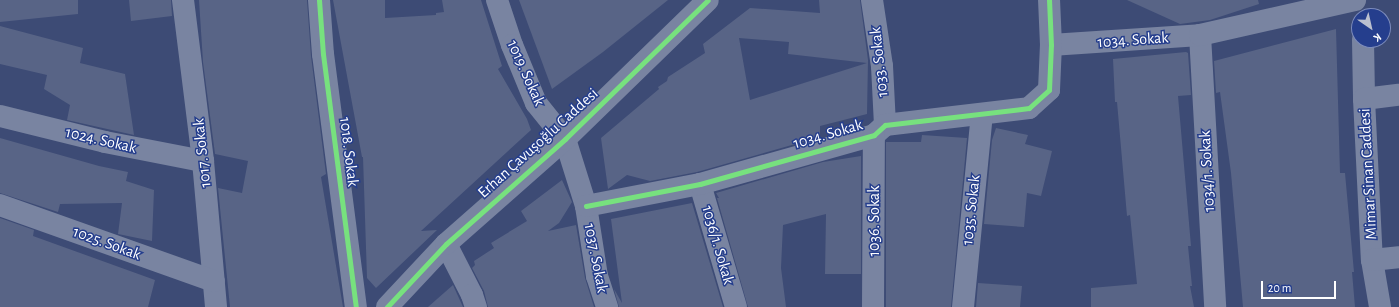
<!DOCTYPE html>
<html>
<head>
<meta charset="utf-8">
<style>
	body { margin:0 }
	#map { position:relative; width:1399px; height:307px; overflow:hidden; background:#3d4b75; font-family:"Alegreya Sans",sans-serif }
	div>[style] { position:absolute }
	[style*='--x'] { left:calc(var(--x)*1px); top:calc(var(--y)*1px); width:calc(var(--w)*1px); rotate:calc(var(--a)*1deg) }
	.building>* { inset:0; background:#586486 }
	.minor>* { height:22px; margin:-11px; padding:0 11px; transform-origin:11px; border-radius:11px; background:#7984a1 }
	.cycleway>* { height:5px; margin:-2.5px; padding:0 2.5px; transform-origin:2.5px; border-radius:2.5px; background:#77e17e }
	span { translate:-50% -50%; white-space:nowrap; text-align:center; line-height:1.15; -webkit-text-stroke:3px #253e8d; paint-order:stroke }
	.street-label { font-size:16px; color:#fff }
	.north { position:absolute; left:1351px; top:8px; width:40px; height:40px; box-sizing:border-box; background:#253e8d; border:1px solid #7c8bbb; border-radius:50%; rotate:146deg; font-size:11px; font-weight:700; line-height:16px; text-align:center; color:#fff }
	.north::after { content:''; display:block; margin:auto; width:14px; height:18px; background:#bbc0cf; clip-path:polygon(50% 0,100% 100%,50% 72%,0 100%) }
	.scale { position:absolute; left:1261px; top:281px; width:75px; height:18px; box-sizing:border-box; border:2px solid #fff; border-top:0; padding-left:5px; font-size:12px; line-height:14px; white-space:nowrap; color:#fff; -webkit-text-stroke:3px #253e8d; paint-order:stroke }
</style>
</head>
<body>
<div id="map">
	<div class="building">
		<div style="clip-path:polygon(0 0,78px 0,78px 14px,0 22px)"></div>
		<div style="clip-path:polygon(129px 0,171px 0,172px 16px,131px 21px)"></div>
		<div style="clip-path:polygon(199px 0,307px 0,311px 56px,326px 174px,321px 177px,343px 307px,230px 307px,218px 188px,242px 193px,248px 161px,215px 154px,203px 62px)"></div>
		<div style="clip-path:polygon(333px 0,385px 0,385px 18px,436px 15px,436px 13px,444px 12px,442px 0,481px 0,502px 66px,498px 69px,527px 119px,531px 130px,421px 231px,437px 230px,376px 288px,367px 278px,363px 157px,362px 157px)"></div>
		<div style="clip-path:polygon(519px 0,668px 0,603px 52px,552px 89px)"></div>
		<div style="clip-path:polygon(evenodd,819px 0,860px 0,868px 60px,867px 114px,820px 126px,820px 137px,697px 172px,650px 181px,627px 175px,608px 189px,601px 138px,659px 89px,658px 87px,667px 81px,668px 77px,705px 53px,703px 44px,750px 8px,820px 13px,819px 0,739px 38px,789px 42px,788px 54px,867px 63px,750px 100px,739px 38px)"></div>
		<div style="clip-path:polygon(1127px 0,1258px 0,1259px 4px,1210px 20px,1180px 24px)"></div>
		<div style="clip-path:polygon(0 26px,83px 48px,80px 63px,125px 74px,134px 135px,67px 120px,70px 105px,44px 89px,47px 75px,0 64px)"></div>
		<div style="clip-path:polygon(1336px 29px,1340px 173px,1345px 173px,1354px 272px,1352px 272px,1355px 307px,1243px 307px,1231px 173px,1220px 92px,1216px 93px,1214px 61px)"></div>
		<div style="clip-path:polygon(1186px 52px,1188px 53px,1191px 95px,1178px 96px,1191px 246px,1188px 246px,1192px 286px,1190px 286px,1194px 307px,1091px 307px,1091px 288px,1137px 284px,1130px 215px,1127px 216px,1117px 102px,1115px 102px,1113px 59px)"></div>
		<div style="clip-path:polygon(996px 128px,1028px 135px,1025px 144px,1052px 151px,1041px 196px,1027px 193px,1024px 227px,984px 224px,992px 140px)"></div>
		<div style="clip-path:polygon(922px 135px,967px 138px,951px 307px,886px 307px,886px 142px,921px 142px)"></div>
		<div style="clip-path:polygon(0 138px,99px 166px,128px 172px,126px 181px,154px 190px,152px 241px,118px 234px,122px 203px,60px 204px,58px 212px,0 193px)"></div>
		<div style="clip-path:polygon(861px 156px,861px 274px,825px 274px,826px 214px,783px 225px,781px 268px,786px 307px,748px 307px,717px 198px,719px 198px,716px 193px,823px 162px)"></div>
		<div style="clip-path:polygon(562px 180px,572px 202px,559px 223px,548px 231px,576px 225px,585px 278px,594px 307px,488px 307px,484px 291px,472px 268px,475px 265px,474px 261px,494px 248px,491px 243px,527px 221px,521px 211px)"></div>
		<div style="clip-path:polygon(692px 203px,723px 307px,619px 307px,614px 289px,622px 303px,611px 219px)"></div>
		<div style="clip-path:polygon(0 218px,34px 230px,33px 236px,155px 280px,148px 307px,0 307px)"></div>
		<div style="clip-path:polygon(978px 283px,1022px 286px,1020px 307px,976px 307px)"></div>
		<div style="clip-path:polygon(453px 285px,463px 307px,428px 307px)"></div>
	</div>
	<div class="minor">
		<div style="--x:183;--y:0;--w:162;--a:82.9"></div>
		<div style="--x:203;--y:161;--w:147;--a:84.9"></div>
		<div style="--x:319;--y:0;--w:54;--a:85.8"></div>
		<div style="--x:323;--y:54;--w:255;--a:82.6"></div>
		<div style="--x:497;--y:0;--w:47;--a:71.6"></div>
		<div style="--x:512;--y:45;--w:63;--a:67.5"></div>
		<div style="--x:536;--y:103;--w:46;--a:51.1"></div>
		<div style="--x:565;--y:139;--w:70;--a:72.6"></div>
		<div style="--x:586;--y:206;--w:71;--a:81.1"></div>
		<div style="--x:597;--y:276;--w:33;--a:72"></div>
		<div style="--x:872;--y:0;--w:67;--a:81.4"></div>
		<div style="--x:882;--y:66;--w:59;--a:87.1"></div>
		<div style="--x:1200;--y:35;--w:272;--a:86.8"></div>
		<div style="--x:1363;--y:40;--w:59;--a:89"></div>
		<div style="--x:1364;--y:99;--w:161;--a:87.2"></div>
		<div style="--x:1372;--y:260;--w:48;--a:80.3"></div>
		<div style="--x:1051;--y:45;--w:149;--a:-3.8"></div>
		<div style="--x:1200;--y:35;--w:159;--a:-12.7"></div>
		<div style="--x:1364;--y:99;--w:35;--a:-7"></div>
		<div style="--x:0;--y:116;--w:108;--a:13.9"></div>
		<div style="--x:105;--y:142;--w:100;--a:11"></div>
		<div style="--x:700;--y:184;--w:128;--a:73.7"></div>
		<div style="--x:0;--y:205;--w:227;--a:19.6"></div>
		<div style="--x:586;--y:206;--w:116;--a:-10.9"></div>
		<div style="--x:700;--y:184;--w:181;--a:-15.7"></div>
		<div style="--x:874;--y:135;--w:15;--a:-42"></div>
		<div style="--x:885;--y:125;--w:145;--a:-6.7"></div>
		<div style="--x:1029;--y:108;--w:27;--a:-42"></div>
		<div style="--x:1049;--y:90;--w:45;--a:-87.5"></div>
		<div style="--x:1051;--y:45;--w:45;--a:-92.5"></div>
		<div style="--x:446;--y:244;--w:57;--a:63"></div>
		<div style="--x:472;--y:295;--w:13;--a:72"></div>
		<div style="--x:1372;--y:260;--w:27;--a:-6"></div>
		<div style="--x:387;--y:307;--w:86;--a:-46.9"></div>
		<div style="--x:446;--y:244;--w:159;--a:-41.4"></div>
		<div style="--x:565;--y:139;--w:199;--a:-44.2"></div>
		<div style="--x:873;--y:307;--w:172;--a:-89.7"></div>
		<div style="--x:963;--y:307;--w:194;--a:-84.4"></div>
	</div>
	<div class="cycleway">
		<div style="--x:319;--y:0;--w:54;--a:85.8"></div>
		<div style="--x:323;--y:54;--w:255;--a:82.6"></div>
		<div style="--x:586;--y:206;--w:116;--a:-10.9"></div>
		<div style="--x:700;--y:184;--w:181;--a:-15.7"></div>
		<div style="--x:874;--y:135;--w:15;--a:-42"></div>
		<div style="--x:885;--y:125;--w:145;--a:-6.7"></div>
		<div style="--x:1029;--y:108;--w:27;--a:-42"></div>
		<div style="--x:1049;--y:90;--w:45;--a:-87.5"></div>
		<div style="--x:1051;--y:45;--w:45;--a:-92.5"></div>
		<div style="--x:387;--y:307;--w:86;--a:-46.9"></div>
		<div style="--x:446;--y:244;--w:159;--a:-41.4"></div>
		<div style="--x:565;--y:139;--w:199;--a:-44.2"></div>
	</div>
	<div class="street-label">
		<span style="left:1133px;top:40px;rotate:-4deg">1034. Sokak</span>
		<span style="left:879px;top:62px;rotate:-96deg">1033. Sokak</span>
		<span style="left:526px;top:73px;rotate:66deg">1019. Sokak</span>
		<span style="left:828px;top:134px;rotate:-16deg">1034. Sokak</span>
		<span style="left:101px;top:140px;rotate:13deg">1024. Sokak</span>
		<span style="left:538px;top:143px;rotate:-42deg">Erhan Çavuşoğlu Caddesi</span>
		<span style="left:349px;top:152px;rotate:83deg">1018. Sokak</span>
		<span style="left:202px;top:153px;rotate:-96deg">1017. Sokak</span>
		<span style="left:1207px;top:171px;rotate:-93deg">1034/1. Sokak</span>
		<span style="left:1368px;top:174px;rotate:-93deg">Mimar Sinan Caddesi</span>
		<span style="left:971px;top:210px;rotate:-84deg">1035. Sokak</span>
		<span style="left:874px;top:221px;rotate:-90deg">1036. Sokak</span>
		<span style="left:107px;top:243px;rotate:20deg">1025. Sokak</span>
		<span style="left:718px;top:245px;rotate:74deg">1036/1. Sokak</span>
		<span style="left:596px;top:258px;rotate:79deg">1037. Sokak</span>
	</div>
	<div class="north">K</div>
	<div class="scale">20 m</div>
</div>
</body>
</html>
